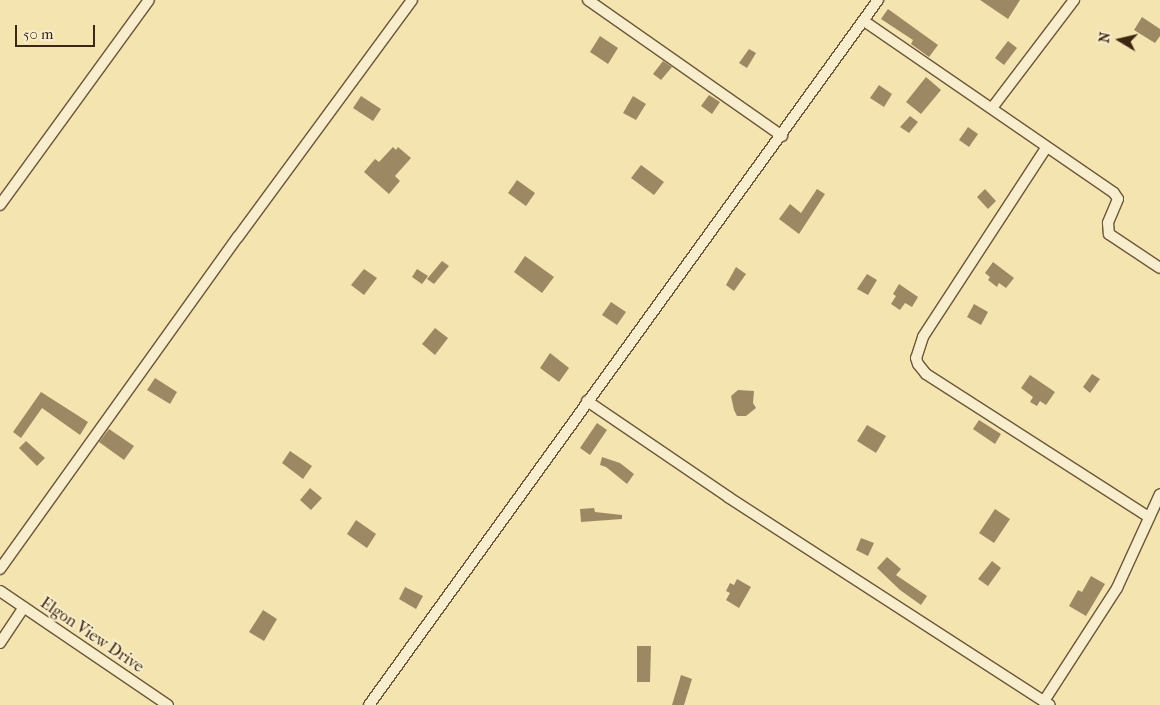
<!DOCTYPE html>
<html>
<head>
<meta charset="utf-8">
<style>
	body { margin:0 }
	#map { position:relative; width:1160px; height:705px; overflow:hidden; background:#f4e4b0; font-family:"IM FELL French Canon",serif }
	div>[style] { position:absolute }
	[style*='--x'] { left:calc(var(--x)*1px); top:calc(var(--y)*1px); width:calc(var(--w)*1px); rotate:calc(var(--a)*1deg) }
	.building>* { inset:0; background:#9c8964 }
	.roads { filter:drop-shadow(1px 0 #6b563a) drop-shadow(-1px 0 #6b563a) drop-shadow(0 1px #6b563a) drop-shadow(0 -1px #6b563a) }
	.minor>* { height:10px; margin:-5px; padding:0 5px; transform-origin:5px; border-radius:5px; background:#f8edcc }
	span { translate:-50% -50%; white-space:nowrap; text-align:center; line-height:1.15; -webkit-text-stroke:4px #f8edcc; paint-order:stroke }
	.street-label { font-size:16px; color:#3d2712 }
	.north { position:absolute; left:1095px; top:15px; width:50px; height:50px; -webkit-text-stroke:4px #f8edcc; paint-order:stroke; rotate:279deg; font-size:14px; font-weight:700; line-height:20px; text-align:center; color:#3d2712 }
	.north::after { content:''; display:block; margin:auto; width:18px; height:22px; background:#3d2712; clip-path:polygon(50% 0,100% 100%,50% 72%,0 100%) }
	.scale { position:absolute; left:15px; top:25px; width:80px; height:22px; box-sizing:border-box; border:2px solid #3d2712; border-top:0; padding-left:6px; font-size:15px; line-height:18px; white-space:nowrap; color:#3d2712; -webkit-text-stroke:4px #f8edcc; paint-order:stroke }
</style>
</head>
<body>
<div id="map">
	<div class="building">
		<div style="clip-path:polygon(980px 0,1020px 0,1008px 19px)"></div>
		<div style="clip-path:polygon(888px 9px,938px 45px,929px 57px,911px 44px,913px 40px,881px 19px)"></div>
		<div style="clip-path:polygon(1142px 17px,1160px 29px,1160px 36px,1155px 43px,1134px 30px)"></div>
		<div style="clip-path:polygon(600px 36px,618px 48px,608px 64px,590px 52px)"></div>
		<div style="clip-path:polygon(1008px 41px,1017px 48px,1004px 65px,995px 58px)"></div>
		<div style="clip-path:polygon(749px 49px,756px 53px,747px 68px,739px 63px)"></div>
		<div style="clip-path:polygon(663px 61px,672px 67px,661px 80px,653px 74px)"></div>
		<div style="clip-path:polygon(926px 77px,941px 90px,921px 114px,906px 102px)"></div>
		<div style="clip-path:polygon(879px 85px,892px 94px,884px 107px,870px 98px)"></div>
		<div style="clip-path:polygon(709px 95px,720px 102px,712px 114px,701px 106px)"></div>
		<div style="clip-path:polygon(361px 96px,381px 109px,373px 121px,353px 108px)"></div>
		<div style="clip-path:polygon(633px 96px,646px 104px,636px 120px,623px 113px)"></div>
		<div style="clip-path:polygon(910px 116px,918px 122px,909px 133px,900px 127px)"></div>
		<div style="clip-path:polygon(968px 127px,978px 134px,969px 147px,959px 140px)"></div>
		<div style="clip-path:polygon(393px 147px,396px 150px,398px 147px,411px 158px,395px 176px,400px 181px,389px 194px,364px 172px,375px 159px,379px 162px)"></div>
		<div style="clip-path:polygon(641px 165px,664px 182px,654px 195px,631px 178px)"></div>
		<div style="clip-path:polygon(517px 180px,535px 193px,526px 206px,508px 193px)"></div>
		<div style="clip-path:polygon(817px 189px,825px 194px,799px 234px,779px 219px,790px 204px,801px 213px)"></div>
		<div style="clip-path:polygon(985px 189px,996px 201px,988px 209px,977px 197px)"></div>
		<div style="clip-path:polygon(525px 256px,554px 277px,542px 293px,514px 272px)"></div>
		<div style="clip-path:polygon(442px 261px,449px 266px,434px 284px,427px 279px)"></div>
		<div style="clip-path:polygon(993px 262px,1014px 278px,1006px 288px,999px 283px,997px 287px,988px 280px,990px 277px,985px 273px)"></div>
		<div style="clip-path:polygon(736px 267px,746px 274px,734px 291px,726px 285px)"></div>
		<div style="clip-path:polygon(364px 269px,377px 278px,364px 295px,351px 285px)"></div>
		<div style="clip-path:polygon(417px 269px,428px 276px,422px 284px,412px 277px)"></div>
		<div style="clip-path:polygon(867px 274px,877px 280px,868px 295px,857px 289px)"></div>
		<div style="clip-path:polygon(899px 284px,918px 297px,912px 307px,905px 303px,900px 310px,891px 304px,896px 296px,893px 294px)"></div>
		<div style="clip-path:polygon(611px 302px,626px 312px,617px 325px,602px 315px)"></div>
		<div style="clip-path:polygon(974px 304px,988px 312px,981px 325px,967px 317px)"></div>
		<div style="clip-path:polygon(435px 328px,448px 338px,435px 355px,422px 344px)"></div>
		<div style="clip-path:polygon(550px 353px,569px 368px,559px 382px,540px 368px)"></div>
		<div style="clip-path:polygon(1092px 374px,1100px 379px,1090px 393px,1083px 387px)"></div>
		<div style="clip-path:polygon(1030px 375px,1055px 392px,1046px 405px,1040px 401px,1037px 406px,1030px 402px,1033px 397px,1021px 388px)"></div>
		<div style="clip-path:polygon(155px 378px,177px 392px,170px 404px,147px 390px)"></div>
		<div style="clip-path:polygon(738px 390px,754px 391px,753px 403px,756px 408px,746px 416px,737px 416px,734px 410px,731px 396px)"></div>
		<div style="clip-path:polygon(41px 392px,88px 422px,80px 435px,42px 408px,21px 438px,13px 432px)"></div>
		<div style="clip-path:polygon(979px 420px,1001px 434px,995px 444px,973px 429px)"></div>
		<div style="clip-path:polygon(597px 423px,607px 430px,590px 455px,580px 448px)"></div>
		<div style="clip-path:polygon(867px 425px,886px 436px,876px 453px,857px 441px)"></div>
		<div style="clip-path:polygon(109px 429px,134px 446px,124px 460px,99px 442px)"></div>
		<div style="clip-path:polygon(26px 441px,45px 458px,37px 466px,19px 448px)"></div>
		<div style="clip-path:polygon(290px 451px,312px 466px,303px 479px,282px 463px)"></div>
		<div style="clip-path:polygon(602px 457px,620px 463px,634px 474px,627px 484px,606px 467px,600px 465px)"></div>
		<div style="clip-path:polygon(310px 488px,322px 498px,311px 510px,300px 500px)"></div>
		<div style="clip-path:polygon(594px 508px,595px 512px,622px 515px,622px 519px,581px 522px,580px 509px)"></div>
		<div style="clip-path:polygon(995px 509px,1010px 519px,994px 543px,979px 533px)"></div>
		<div style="clip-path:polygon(356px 520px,376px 534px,367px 548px,347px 534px)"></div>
		<div style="clip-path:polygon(861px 538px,874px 543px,868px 556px,856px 550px)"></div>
		<div style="clip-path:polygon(887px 557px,901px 569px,896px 575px,927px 596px,921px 605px,900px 590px,877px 568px)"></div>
		<div style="clip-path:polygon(992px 561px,1001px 568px,988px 586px,978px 579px)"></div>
		<div style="clip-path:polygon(1091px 576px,1105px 584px,1086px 616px,1069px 606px,1078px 590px,1082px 592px)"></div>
		<div style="clip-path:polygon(737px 579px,751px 587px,739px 608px,726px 600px,730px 593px,726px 591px,730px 583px,734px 585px)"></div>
		<div style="clip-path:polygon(405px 587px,423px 596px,416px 609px,399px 599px)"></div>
		<div style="clip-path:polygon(263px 610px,277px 619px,264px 641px,249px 632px)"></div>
		<div style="clip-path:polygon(637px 646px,651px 646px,650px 682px,637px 682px)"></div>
		<div style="clip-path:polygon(681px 675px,692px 679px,684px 705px,672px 705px)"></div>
	</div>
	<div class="roads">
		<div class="minor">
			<div style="--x:588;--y:0;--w:237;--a:35"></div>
			<div style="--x:864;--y:21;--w:303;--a:34.5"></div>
			<div style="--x:1114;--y:193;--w:7;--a:56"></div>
			<div style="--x:1118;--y:199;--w:26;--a:113"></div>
			<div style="--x:1108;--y:223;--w:11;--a:85"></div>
			<div style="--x:1109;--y:234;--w:61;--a:33.7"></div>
			<div style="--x:992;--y:108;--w:136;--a:-52.8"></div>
			<div style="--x:1046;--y:148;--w:225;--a:123.1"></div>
			<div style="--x:923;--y:337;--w:22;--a:108"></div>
			<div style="--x:916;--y:358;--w:6;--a:72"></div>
			<div style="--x:918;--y:364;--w:13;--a:51"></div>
			<div style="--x:926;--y:374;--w:265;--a:32.7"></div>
			<div style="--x:0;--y:205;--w:253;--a:-54"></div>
			<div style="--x:587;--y:401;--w:171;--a:34.2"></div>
			<div style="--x:728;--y:497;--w:383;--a:32.9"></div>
			<div style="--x:0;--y:569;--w:408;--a:-54.4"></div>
			<div style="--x:238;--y:237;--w:294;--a:-53.7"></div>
			<div style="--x:0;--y:591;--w:203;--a:34.2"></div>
			<div style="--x:0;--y:643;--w:43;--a:-56.3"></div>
			<div style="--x:1044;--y:701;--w:135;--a:-57.1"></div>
			<div style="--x:1117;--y:588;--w:103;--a:-65.4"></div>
			<div style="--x:369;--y:705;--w:870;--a:-54.17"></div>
		</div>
	</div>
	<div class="street-label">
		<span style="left:92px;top:635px;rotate:34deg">Elgon View Drive</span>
	</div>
	<div class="north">N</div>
	<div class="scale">50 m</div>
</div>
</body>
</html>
